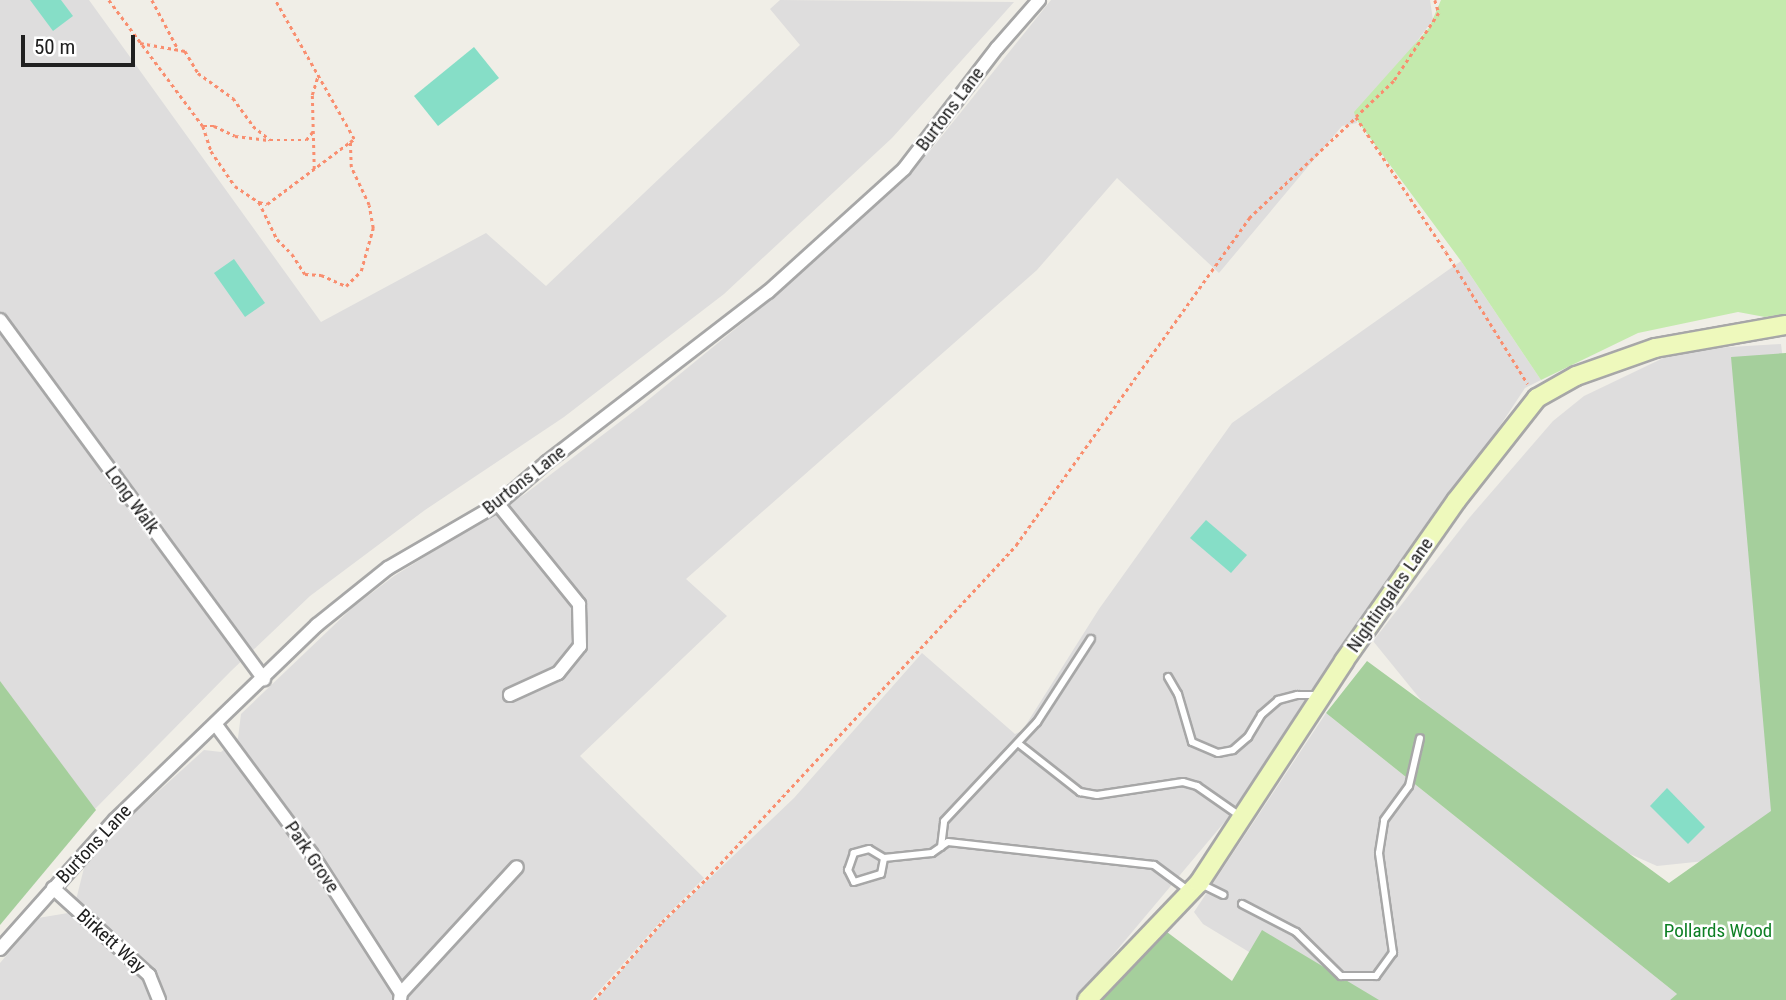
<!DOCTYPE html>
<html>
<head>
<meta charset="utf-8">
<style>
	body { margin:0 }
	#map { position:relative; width:1786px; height:1000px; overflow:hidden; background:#f0eee7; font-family:"Roboto Condensed",sans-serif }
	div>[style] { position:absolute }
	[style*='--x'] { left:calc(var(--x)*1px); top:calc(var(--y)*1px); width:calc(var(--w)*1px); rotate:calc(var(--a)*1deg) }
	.residential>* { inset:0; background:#dedddd }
	.grass>* { inset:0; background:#c4eaad }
	.forest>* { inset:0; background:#a5cf9c }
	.pitch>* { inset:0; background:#86dec7 }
	.path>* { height:2.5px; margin-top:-1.25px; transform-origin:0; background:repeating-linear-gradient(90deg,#f98e6f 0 3.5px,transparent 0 7px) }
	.roads { filter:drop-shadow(2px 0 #a7a7a7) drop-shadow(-2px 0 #a7a7a7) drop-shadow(0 2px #a7a7a7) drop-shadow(0 -2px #a7a7a7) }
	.service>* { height:6px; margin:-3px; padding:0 3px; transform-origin:3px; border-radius:3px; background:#fff }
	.minor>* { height:12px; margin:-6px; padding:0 6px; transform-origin:6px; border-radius:6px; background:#fff }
	.secondary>* { height:18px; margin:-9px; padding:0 9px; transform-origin:9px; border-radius:9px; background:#eef9bc }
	span { translate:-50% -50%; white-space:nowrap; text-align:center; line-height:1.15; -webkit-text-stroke:5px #fff; paint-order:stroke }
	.street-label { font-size:19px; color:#202020 }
	.park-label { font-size:19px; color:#0d7f24 }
	.scale { position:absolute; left:21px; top:35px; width:114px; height:32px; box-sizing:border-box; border:4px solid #202020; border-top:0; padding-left:9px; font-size:21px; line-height:24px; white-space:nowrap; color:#202020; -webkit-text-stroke:5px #fff; paint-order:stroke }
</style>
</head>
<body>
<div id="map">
	<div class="residential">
		<div style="clip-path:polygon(0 0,89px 0,321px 322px,486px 233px,546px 286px,800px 45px,770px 9px,780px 0,1014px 2px,892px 138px,724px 294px,564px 417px,425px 510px,310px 596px,231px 671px,93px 811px,0 683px)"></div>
		<div style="clip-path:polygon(1051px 0,1430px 0,1433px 20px,1396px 69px,1355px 112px,1357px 123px,1342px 126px,1219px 273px,1117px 178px,1037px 270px,686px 579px,727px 616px,580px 756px,704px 878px,659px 923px,591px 1000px,0 1000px,0 963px,38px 918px,68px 913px,77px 896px,87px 856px,204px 750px,221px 752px,238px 738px,241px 714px,352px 608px,394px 576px,525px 494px,642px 405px,751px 316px,859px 220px,933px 147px)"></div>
		<div style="clip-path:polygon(1461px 261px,1541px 380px,1525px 388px,1290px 744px,1075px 1000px,596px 1000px,664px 922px,794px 798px,922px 653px,1015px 734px,1022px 731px,1099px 609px,1232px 423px)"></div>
		<div style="clip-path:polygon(1781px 344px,1786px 384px,1786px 837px,1724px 859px,1657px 866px,1499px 796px,1373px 641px,1470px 517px,1553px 421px,1584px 396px,1680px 350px)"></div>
		<div style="clip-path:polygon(1326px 713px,1677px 994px,1670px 1000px,1377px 1000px,1261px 933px,1254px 955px,1203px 924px,1194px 912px)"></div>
	</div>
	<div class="grass">
		<div style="clip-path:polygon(1441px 0,1786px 0,1786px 314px,1765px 317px,1738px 312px,1638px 333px,1541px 380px,1461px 261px,1356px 119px,1354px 112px,1429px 28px)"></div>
	</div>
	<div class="forest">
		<div style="clip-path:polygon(1786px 353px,1786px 1000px,1670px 1000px,1677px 994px,1326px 713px,1367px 661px,1669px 883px,1771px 811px,1731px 357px)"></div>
		<div style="clip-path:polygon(0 681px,96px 810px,0 925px)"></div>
		<div style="clip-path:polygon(1159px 926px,1232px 981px,1262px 930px,1379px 1000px,1101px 1000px)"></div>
	</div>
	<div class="pitch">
		<div style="clip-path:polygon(30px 0,61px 0,73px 16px,53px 31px)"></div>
		<div style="clip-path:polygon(474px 47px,499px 78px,438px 126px,414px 96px)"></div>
		<div style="clip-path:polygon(234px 259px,265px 303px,245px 317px,214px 273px)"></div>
		<div style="clip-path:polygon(1206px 520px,1247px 555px,1231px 573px,1190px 538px)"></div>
		<div style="clip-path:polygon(1667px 788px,1705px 827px,1688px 844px,1650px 806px)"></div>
	</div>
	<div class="path">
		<div style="--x:109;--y:0;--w:157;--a:53.3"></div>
		<div style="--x:203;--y:126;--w:26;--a:72"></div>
		<div style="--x:211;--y:151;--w:42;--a:55.6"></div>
		<div style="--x:235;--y:186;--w:29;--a:34"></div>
		<div style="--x:259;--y:202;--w:41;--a:64.1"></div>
		<div style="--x:277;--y:239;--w:21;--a:45"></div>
		<div style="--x:292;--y:254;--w:24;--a:57"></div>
		<div style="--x:305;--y:274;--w:16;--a:4"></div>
		<div style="--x:321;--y:275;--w:27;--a:24"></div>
		<div style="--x:346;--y:286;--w:21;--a:-45"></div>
		<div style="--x:361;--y:271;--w:45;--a:-74.4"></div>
		<div style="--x:373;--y:228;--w:23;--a:-100"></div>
		<div style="--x:369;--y:205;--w:42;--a:-115.3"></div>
		<div style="--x:351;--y:167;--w:25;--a:-92"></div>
		<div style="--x:350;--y:142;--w:5;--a:-37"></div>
		<div style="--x:354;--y:139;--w:160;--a:-119.6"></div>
		<div style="--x:152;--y:0;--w:55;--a:62"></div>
		<div style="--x:1435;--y:0;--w:14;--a:73"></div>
		<div style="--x:1439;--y:13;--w:82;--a:123.5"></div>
		<div style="--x:1394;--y:81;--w:52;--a:136.5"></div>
		<div style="--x:1356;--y:117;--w:162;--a:56.3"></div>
		<div style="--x:1446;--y:252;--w:155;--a:58.2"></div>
		<div style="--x:140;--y:43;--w:46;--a:10.1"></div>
		<div style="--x:185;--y:51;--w:26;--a:59"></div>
		<div style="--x:198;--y:73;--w:43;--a:35.5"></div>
		<div style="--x:233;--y:98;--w:34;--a:54"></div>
		<div style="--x:253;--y:126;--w:22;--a:39"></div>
		<div style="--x:203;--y:126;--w:11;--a:0"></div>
		<div style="--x:214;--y:126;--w:23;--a:25"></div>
		<div style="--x:235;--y:136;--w:35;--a:7"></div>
		<div style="--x:270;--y:140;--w:36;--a:0"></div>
		<div style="--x:306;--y:140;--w:13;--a:-51"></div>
		<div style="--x:314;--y:169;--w:74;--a:-91.5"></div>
		<div style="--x:312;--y:95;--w:21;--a:-73"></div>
		<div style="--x:259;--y:202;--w:8;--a:14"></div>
		<div style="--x:267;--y:204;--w:104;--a:-36.8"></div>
		<div style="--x:594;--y:1000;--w:103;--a:-48.9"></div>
		<div style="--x:662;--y:922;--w:62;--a:-44.3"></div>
		<div style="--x:706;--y:879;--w:456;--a:-47.1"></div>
		<div style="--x:1016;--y:545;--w:402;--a:-54.5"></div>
		<div style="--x:1249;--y:218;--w:147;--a:-43.3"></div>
	</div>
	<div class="roads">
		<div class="service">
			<div style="--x:1168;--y:677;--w:20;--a:60"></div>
			<div style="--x:1178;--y:694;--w:50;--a:73.7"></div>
			<div style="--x:1192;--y:742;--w:28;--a:23"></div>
			<div style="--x:1218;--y:753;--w:15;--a:-11"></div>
			<div style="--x:1233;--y:750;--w:20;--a:-41"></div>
			<div style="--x:1248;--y:737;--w:26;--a:-59"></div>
			<div style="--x:1261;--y:715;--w:23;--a:-41"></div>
			<div style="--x:1278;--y:700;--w:20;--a:-15"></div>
			<div style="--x:1297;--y:695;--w:23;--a:0"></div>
			<div style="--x:1019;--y:744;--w:78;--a:38.2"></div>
			<div style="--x:1080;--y:792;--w:17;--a:10"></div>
			<div style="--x:1097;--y:795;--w:87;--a:-8.6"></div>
			<div style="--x:1183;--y:782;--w:15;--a:16"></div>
			<div style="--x:1197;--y:786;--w:52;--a:34.9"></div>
			<div style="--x:941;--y:847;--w:26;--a:-83"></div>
			<div style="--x:944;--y:821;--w:136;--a:-46.8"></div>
			<div style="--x:1037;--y:722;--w:99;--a:-57"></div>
			<div style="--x:884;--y:858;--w:17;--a:-149"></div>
			<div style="--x:869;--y:849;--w:16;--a:165"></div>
			<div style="--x:854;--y:853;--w:18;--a:109"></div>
			<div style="--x:848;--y:870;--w:13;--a:63"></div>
			<div style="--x:854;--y:882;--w:28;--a:-17"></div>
			<div style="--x:881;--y:874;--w:16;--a:-79"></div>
			<div style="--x:884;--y:858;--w:48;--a:-5.9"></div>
			<div style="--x:932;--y:853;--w:19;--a:-35"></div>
			<div style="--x:948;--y:842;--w:207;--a:6.4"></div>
			<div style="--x:1154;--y:865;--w:44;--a:36.6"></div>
			<div style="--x:1201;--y:884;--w:25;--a:26"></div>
			<div style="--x:1242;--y:904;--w:61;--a:27.4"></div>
			<div style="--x:1296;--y:932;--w:63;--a:44.4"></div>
			<div style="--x:1341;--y:976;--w:35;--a:0"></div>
			<div style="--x:1376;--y:976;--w:29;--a:-54"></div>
			<div style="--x:1393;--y:953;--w:101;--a:-98"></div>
			<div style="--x:1379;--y:853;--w:33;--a:-81"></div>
			<div style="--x:1384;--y:820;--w:42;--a:-53.7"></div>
			<div style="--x:1409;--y:786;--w:49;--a:-77.1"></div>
		</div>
		<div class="minor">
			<div style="--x:0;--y:320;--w:446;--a:53.7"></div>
			<div style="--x:498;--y:504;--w:129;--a:51"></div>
			<div style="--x:579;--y:604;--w:42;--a:88.6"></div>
			<div style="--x:580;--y:646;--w:35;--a:129"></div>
			<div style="--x:558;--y:673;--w:53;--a:155.4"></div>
			<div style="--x:216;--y:725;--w:159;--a:53.4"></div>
			<div style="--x:311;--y:853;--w:166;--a:57.3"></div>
			<div style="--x:53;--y:888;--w:130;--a:42.2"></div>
			<div style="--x:149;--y:975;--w:27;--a:68"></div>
			<div style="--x:0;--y:949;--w:173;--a:-48.3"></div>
			<div style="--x:115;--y:820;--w:281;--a:-44"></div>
			<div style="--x:317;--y:625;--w:91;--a:-38.8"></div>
			<div style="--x:388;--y:568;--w:127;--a:-30.2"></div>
			<div style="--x:498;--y:504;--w:65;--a:-40.6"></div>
			<div style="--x:547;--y:462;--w:279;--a:-37.6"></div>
			<div style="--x:768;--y:292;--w:183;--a:-42.1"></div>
			<div style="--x:904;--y:169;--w:153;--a:-52.5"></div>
			<div style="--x:997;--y:48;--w:64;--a:-48.8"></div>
			<div style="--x:400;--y:1000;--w:7;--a:-82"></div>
			<div style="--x:401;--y:993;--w:171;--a:-47.4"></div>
		</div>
		<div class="secondary">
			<div style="--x:1087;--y:1000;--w:162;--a:-46.3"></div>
			<div style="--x:1199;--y:883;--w:265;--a:-56.8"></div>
			<div style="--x:1344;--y:661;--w:195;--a:-55"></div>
			<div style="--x:1456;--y:501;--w:131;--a:-51.8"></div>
			<div style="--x:1537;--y:398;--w:45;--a:-29.4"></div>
			<div style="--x:1576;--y:376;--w:84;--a:-19.5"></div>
			<div style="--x:1655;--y:348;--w:133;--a:-10"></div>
		</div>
	</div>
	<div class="street-label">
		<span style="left:950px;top:109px;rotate:-53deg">Burtons Lane</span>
		<span style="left:524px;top:480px;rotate:-38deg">Burtons Lane</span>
		<span style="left:132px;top:500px;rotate:54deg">Long Walk</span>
		<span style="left:1390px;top:595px;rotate:-55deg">Nightingales Lane</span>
		<span style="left:94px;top:844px;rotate:-47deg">Burtons Lane</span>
		<span style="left:312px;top:857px;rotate:56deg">Park Grove</span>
		<span style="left:111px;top:941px;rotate:42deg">Birkett Way</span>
	</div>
	<div class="park-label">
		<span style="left:1718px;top:931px">Pollards Wood</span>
	</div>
	<div class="scale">50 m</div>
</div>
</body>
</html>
